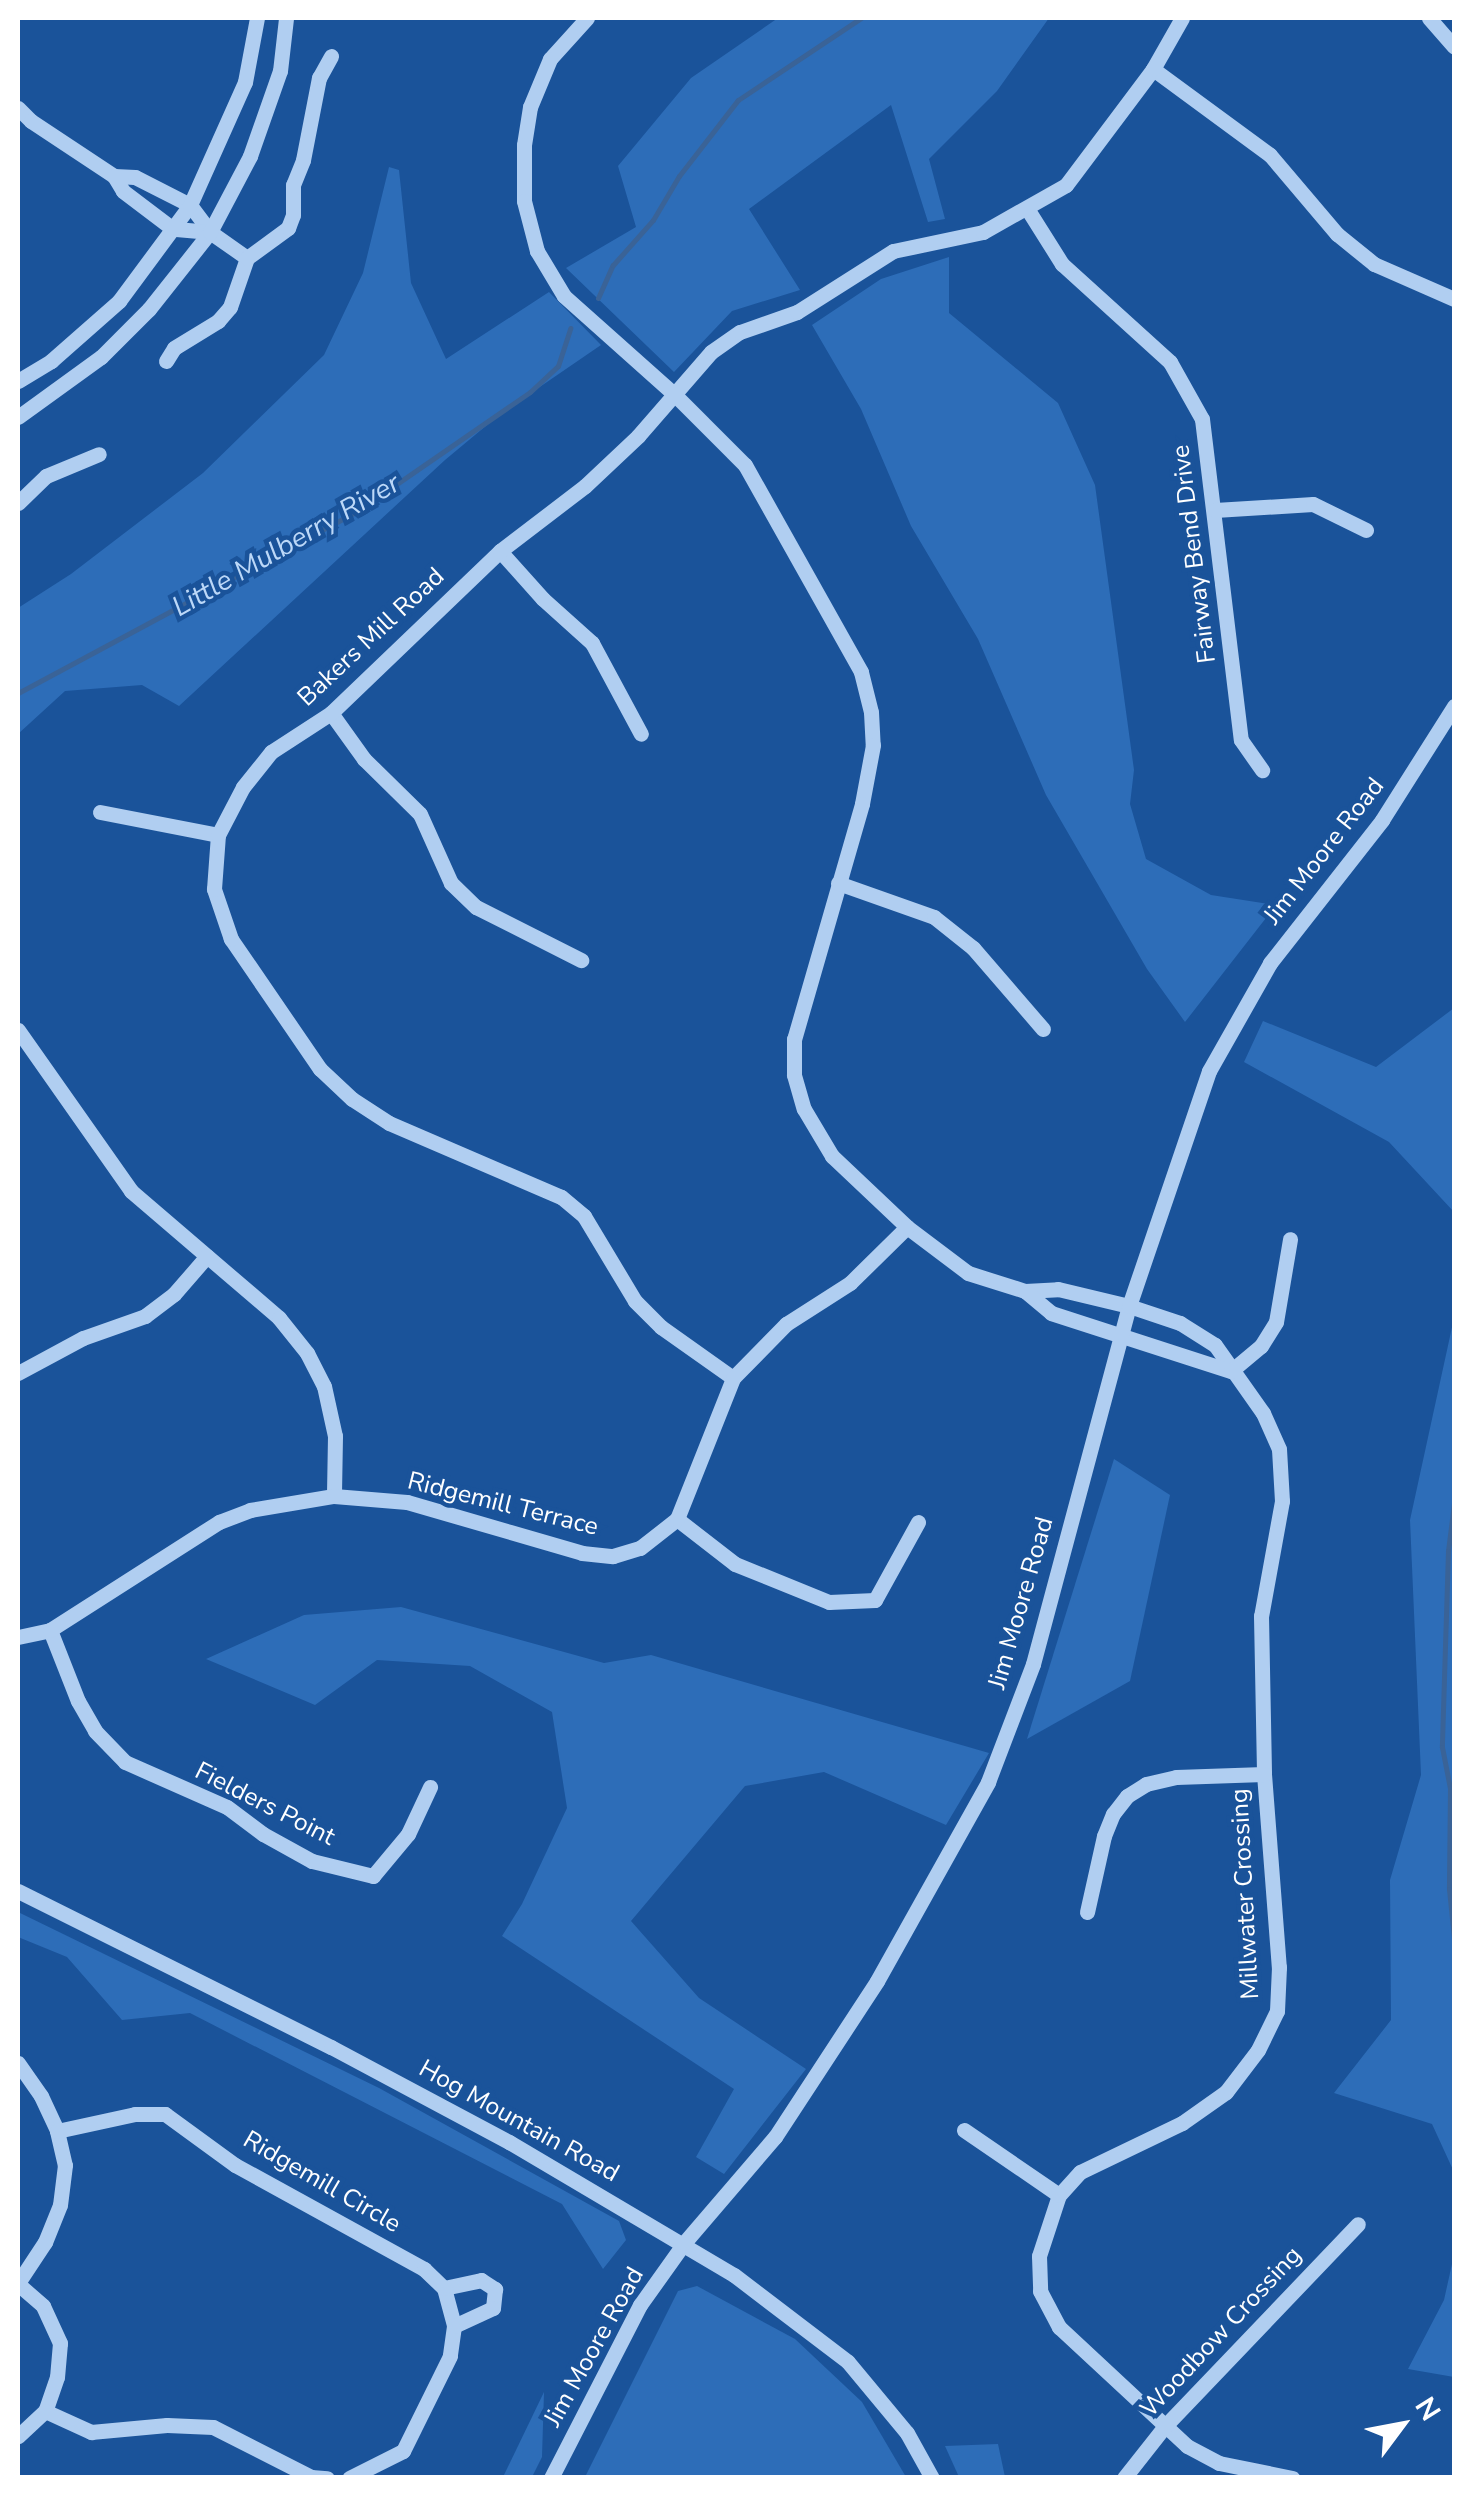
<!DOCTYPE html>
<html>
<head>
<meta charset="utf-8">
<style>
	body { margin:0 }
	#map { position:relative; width:1472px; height:2495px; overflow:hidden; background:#1a539a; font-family:"Nunito Sans",sans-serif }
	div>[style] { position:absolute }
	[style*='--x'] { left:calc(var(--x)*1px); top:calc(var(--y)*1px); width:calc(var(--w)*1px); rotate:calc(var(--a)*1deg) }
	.green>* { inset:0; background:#2d6db8 }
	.stream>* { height:5px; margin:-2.5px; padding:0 2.5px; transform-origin:2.5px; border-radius:2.5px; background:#3a6397 }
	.minor>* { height:15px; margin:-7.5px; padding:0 7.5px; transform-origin:7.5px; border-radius:7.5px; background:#b0cef1 }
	span { translate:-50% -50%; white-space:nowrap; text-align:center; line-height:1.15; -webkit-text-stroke:9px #1a539a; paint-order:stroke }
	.street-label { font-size:25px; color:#fff }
	.water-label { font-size:28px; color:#bcd8f8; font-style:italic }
	.frame { position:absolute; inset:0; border:20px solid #fff; pointer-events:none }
	.north { position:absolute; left:1352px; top:2375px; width:100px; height:100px; -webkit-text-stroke:8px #1a539a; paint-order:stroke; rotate:58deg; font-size:28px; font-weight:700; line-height:40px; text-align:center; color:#fff }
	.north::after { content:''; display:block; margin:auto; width:35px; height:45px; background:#fff; clip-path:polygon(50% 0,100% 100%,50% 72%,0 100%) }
</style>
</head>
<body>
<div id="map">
	<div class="green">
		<div style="clip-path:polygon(778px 18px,1049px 18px,997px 91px,929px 159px,945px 219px,928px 222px,891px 105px,749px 209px,800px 290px,732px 311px,674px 372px,566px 268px,636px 227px,618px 166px,691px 78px)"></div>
		<div style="clip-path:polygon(389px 167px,399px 170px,411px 283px,446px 359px,549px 292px,601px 345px,499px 415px,445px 460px,179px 706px,142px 685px,65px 691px,18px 734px,18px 608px,71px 574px,203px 473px,324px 355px,363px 273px)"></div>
		<div style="clip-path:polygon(949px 257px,949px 313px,1058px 403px,1095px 485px,1134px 770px,1130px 804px,1146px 859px,1211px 895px,1276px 905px,1185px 1022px,1147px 969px,1046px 795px,978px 639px,911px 526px,861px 409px,812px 325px,881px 279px)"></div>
		<div style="clip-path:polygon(1454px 1008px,1454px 1212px,1389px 1142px,1244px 1062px,1263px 1021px,1376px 1067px)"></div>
		<div style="clip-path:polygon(1454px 1318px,1454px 2172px,1432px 2124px,1334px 2093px,1391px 2020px,1390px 1880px,1421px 1775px,1410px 1520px)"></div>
		<div style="clip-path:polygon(1114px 1459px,1170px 1495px,1130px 1681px,1027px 1739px)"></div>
		<div style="clip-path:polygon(401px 1607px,604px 1663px,651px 1655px,989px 1753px,946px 1825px,824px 1772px,745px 1786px,631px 1921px,699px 1998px,806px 2069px,724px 2174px,696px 2157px,734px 2089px,502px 1936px,522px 1904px,567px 1808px,552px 1712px,470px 1666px,377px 1660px,315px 1705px,206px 1659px,304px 1615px)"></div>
		<div style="clip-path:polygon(18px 1912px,379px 2088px,619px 2221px,626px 2240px,603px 2269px,562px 2204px,190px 2013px,122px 2020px,67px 1957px,18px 1937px)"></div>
		<div style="clip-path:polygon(1454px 2255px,1454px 2377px,1408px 2369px,1444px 2300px)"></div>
		<div style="clip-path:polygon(697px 2286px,795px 2339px,862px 2402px,906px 2477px,585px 2477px,678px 2291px)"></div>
		<div style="clip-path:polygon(544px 2392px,542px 2457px,532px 2477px,503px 2477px)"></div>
		<div style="clip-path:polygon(998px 2444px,1005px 2477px,959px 2477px,945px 2446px)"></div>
	</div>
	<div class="stream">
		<div style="--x:598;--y:298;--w:36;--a:-66"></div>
		<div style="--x:613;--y:265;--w:60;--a:-48.4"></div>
		<div style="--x:653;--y:220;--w:51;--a:-59.4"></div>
		<div style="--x:679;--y:176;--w:96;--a:-52.2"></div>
		<div style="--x:738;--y:100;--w:148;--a:-33.7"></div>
		<div style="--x:18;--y:693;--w:383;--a:-28.2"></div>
		<div style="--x:356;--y:512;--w:211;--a:-34.6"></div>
		<div style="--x:530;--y:392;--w:38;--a:-43"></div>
		<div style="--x:558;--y:366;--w:40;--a:-72"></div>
		<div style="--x:1454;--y:1503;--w:48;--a:97.1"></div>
		<div style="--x:1448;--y:1551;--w:196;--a:91.8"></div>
		<div style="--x:1442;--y:1747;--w:42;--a:79"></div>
		<div style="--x:1450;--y:1788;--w:101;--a:90.6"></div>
		<div style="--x:1449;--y:1889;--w:49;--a:84.2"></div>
	</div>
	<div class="minor">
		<div style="--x:587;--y:18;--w:55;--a:132.1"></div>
		<div style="--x:550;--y:59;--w:52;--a:112.6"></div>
		<div style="--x:530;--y:107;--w:38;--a:99"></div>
		<div style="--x:524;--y:145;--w:56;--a:90"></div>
		<div style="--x:524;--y:201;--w:52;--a:75.4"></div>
		<div style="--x:537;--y:251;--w:52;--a:59"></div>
		<div style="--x:564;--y:296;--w:147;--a:41.7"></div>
		<div style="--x:674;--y:394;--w:100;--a:45"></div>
		<div style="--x:745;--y:465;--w:237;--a:60.7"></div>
		<div style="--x:861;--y:672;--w:41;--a:76"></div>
		<div style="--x:871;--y:712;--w:33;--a:87"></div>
		<div style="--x:873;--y:745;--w:60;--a:100.6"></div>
		<div style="--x:862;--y:804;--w:245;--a:106.1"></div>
		<div style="--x:794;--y:1039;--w:36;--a:90"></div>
		<div style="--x:794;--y:1075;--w:35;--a:74"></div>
		<div style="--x:804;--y:1109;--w:55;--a:59.2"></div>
		<div style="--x:832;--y:1156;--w:103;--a:43.4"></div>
		<div style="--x:907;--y:1227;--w:76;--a:37"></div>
		<div style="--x:968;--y:1273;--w:60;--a:17.5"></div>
		<div style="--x:1025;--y:1291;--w:33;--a:-3"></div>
		<div style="--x:1058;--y:1289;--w:73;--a:13.5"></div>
		<div style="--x:1129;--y:1306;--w:54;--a:18.4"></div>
		<div style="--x:1180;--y:1323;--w:41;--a:32.2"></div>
		<div style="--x:1215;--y:1345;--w:83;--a:54.8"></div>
		<div style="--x:1263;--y:1413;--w:39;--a:66"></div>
		<div style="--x:1279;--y:1449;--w:52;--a:86.7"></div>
		<div style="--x:1282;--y:1501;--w:117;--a:100.3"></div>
		<div style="--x:1261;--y:1616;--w:158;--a:88.9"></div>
		<div style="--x:1264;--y:1774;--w:194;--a:85.6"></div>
		<div style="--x:1279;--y:1967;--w:44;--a:92.6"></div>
		<div style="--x:1277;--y:2011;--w:43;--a:116"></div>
		<div style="--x:1258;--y:2050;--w:53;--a:127.3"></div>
		<div style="--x:1226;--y:2092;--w:54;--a:144.8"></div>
		<div style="--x:1182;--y:2123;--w:113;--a:154.3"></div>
		<div style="--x:1080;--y:2172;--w:31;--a:132"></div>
		<div style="--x:1059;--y:2195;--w:64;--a:108.2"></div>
		<div style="--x:1039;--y:2256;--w:35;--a:88"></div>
		<div style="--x:1040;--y:2291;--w:41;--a:62.2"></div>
		<div style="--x:1059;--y:2327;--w:175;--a:42.9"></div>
		<div style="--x:1187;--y:2446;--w:36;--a:28"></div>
		<div style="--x:1219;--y:2463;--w:75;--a:11.6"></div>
		<div style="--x:1429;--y:18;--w:38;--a:49"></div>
		<div style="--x:1153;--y:69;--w:145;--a:36.3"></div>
		<div style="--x:1270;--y:155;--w:104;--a:49.7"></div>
		<div style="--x:1337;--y:234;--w:48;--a:39"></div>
		<div style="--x:1374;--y:264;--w:87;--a:23.6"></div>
		<div style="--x:18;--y:108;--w:18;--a:45"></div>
		<div style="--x:31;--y:121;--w:100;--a:33.5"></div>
		<div style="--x:114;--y:176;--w:21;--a:3"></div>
		<div style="--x:135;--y:177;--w:62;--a:27"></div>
		<div style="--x:190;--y:205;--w:34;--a:53"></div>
		<div style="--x:210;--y:232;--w:37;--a:-175"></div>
		<div style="--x:173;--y:229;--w:63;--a:-142.8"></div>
		<div style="--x:123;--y:191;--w:17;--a:-121"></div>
		<div style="--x:1028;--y:210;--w:64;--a:57.8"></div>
		<div style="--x:1062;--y:264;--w:146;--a:42.2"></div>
		<div style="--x:1170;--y:362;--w:65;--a:60.7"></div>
		<div style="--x:1202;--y:419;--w:323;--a:83.1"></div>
		<div style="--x:1241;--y:740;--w:37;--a:55"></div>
		<div style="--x:210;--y:232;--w:45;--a:35.1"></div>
		<div style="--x:166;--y:361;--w:15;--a:-58"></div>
		<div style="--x:174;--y:348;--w:52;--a:-31.5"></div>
		<div style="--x:218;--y:321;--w:18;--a:-49"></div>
		<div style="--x:230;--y:307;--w:52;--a:-70.9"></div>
		<div style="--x:247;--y:258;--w:51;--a:-36.2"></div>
		<div style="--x:288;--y:228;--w:14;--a:-69"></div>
		<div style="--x:293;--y:215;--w:30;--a:-90"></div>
		<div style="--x:293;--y:185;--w:27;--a:-68"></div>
		<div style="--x:303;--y:160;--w:84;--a:-79"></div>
		<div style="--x:319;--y:78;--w:25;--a:-61"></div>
		<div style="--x:18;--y:381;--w:39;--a:-31"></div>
		<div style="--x:51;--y:361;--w:91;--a:-41.4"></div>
		<div style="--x:119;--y:301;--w:119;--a:-53.5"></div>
		<div style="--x:190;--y:205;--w:135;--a:-65.9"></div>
		<div style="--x:245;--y:82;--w:65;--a:-79.4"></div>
		<div style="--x:18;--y:417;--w:102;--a:-35.9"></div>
		<div style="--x:101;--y:357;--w:68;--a:-45"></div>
		<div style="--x:149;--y:309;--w:98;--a:-51.6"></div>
		<div style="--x:210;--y:232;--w:86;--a:-62.2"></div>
		<div style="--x:250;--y:156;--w:90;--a:-70.6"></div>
		<div style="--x:280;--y:71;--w:53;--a:-83.5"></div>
		<div style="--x:18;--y:503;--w:39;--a:-44"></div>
		<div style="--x:46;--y:476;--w:57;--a:-22.5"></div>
		<div style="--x:1215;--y:510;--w:98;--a:-3.5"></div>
		<div style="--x:1313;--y:504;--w:59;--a:26.1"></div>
		<div style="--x:500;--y:551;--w:64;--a:48.1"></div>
		<div style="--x:543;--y:599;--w:66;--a:41.9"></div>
		<div style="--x:592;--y:643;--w:103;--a:61.7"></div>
		<div style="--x:331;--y:713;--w:57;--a:54.3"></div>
		<div style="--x:364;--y:759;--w:78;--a:44.5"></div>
		<div style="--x:420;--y:814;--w:76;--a:65.8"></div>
		<div style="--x:451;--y:883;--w:35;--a:44"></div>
		<div style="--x:476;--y:907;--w:118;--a:26.8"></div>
		<div style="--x:100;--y:812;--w:120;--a:11"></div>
		<div style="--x:838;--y:883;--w:102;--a:19.5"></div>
		<div style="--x:934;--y:917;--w:50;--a:38.5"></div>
		<div style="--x:973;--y:948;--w:107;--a:49.2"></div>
		<div style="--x:18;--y:1030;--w:197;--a:54.9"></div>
		<div style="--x:131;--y:1191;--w:195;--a:40.6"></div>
		<div style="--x:279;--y:1318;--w:45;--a:51.3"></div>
		<div style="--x:307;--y:1353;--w:37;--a:63"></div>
		<div style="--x:324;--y:1386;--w:51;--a:77.6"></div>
		<div style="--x:335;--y:1436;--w:60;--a:91"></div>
		<div style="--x:1025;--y:1291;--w:34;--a:40"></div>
		<div style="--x:1051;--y:1313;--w:189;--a:17.9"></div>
		<div style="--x:1231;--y:1371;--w:39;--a:-40"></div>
		<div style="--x:1261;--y:1346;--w:28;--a:-58"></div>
		<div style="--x:1276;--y:1322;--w:84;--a:-80.4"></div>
		<div style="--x:18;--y:1373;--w:74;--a:-28.3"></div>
		<div style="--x:83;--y:1338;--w:66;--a:-19.5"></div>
		<div style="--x:145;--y:1316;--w:36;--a:-37"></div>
		<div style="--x:174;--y:1294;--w:50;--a:-49"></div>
		<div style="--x:733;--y:1378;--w:88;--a:-144.7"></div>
		<div style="--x:661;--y:1327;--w:37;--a:-135"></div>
		<div style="--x:635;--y:1301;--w:99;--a:-121"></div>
		<div style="--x:584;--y:1216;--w:30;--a:-140"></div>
		<div style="--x:561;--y:1197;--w:187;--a:-156.7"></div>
		<div style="--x:389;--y:1123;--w:44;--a:-147"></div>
		<div style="--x:352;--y:1099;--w:44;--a:-136.8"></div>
		<div style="--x:320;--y:1069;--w:158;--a:-124.4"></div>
		<div style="--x:231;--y:939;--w:53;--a:-108.8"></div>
		<div style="--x:214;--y:889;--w:54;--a:-85.8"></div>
		<div style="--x:218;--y:835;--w:54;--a:-62.5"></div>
		<div style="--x:243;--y:787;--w:45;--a:-51.3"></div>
		<div style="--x:271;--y:752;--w:72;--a:-33"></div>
		<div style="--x:331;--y:713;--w:234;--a:-43.8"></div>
		<div style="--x:500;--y:551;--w:107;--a:-37.4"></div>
		<div style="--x:585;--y:486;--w:73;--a:-43.3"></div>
		<div style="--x:638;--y:436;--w:111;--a:-49"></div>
		<div style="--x:711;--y:352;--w:35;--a:-35"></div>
		<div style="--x:740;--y:332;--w:60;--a:-19.3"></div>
		<div style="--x:797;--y:312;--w:114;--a:-32.4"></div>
		<div style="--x:893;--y:251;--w:92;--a:-11.9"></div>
		<div style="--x:983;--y:232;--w:95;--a:-29.5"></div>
		<div style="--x:1066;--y:185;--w:145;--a:-53.1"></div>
		<div style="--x:1153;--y:69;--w:59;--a:-60.4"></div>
		<div style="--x:677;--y:1519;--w:73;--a:37.8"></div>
		<div style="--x:735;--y:1564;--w:101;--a:22"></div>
		<div style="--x:829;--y:1602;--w:46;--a:-2.5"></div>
		<div style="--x:875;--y:1600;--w:89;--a:-61.1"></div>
		<div style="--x:50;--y:1630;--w:76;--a:68.5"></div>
		<div style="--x:78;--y:1701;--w:34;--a:60"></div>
		<div style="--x:95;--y:1731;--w:43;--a:45.9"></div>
		<div style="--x:125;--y:1762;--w:111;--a:23.8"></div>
		<div style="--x:227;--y:1807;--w:45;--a:36.9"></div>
		<div style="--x:263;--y:1834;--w:56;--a:28.9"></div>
		<div style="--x:312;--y:1861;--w:63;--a:13.8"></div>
		<div style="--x:373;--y:1876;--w:55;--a:-50.2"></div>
		<div style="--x:408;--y:1834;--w:52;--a:-64.9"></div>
		<div style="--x:18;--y:1637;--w:33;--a:-12"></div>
		<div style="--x:50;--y:1630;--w:201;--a:-32.6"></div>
		<div style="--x:219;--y:1522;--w:33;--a:-21"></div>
		<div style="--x:250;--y:1510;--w:85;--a:-9.5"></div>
		<div style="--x:334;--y:1496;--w:73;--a:4.7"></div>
		<div style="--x:407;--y:1502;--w:182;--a:16.2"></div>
		<div style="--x:582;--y:1553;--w:31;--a:6"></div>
		<div style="--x:613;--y:1556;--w:28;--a:-17"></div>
		<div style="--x:640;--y:1548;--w:47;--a:-38.1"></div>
		<div style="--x:677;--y:1519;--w:152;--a:-68.3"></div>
		<div style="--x:733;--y:1378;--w:76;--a:-45.5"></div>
		<div style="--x:786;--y:1324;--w:76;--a:-32.6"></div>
		<div style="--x:850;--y:1283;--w:80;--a:-44.5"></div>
		<div style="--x:18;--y:1891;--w:350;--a:26.5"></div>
		<div style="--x:331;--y:2047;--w:202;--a:28.1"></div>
		<div style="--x:509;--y:2142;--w:261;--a:30.6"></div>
		<div style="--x:734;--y:2275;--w:143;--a:37.3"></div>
		<div style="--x:848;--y:2362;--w:92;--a:50.3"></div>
		<div style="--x:907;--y:2433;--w:51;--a:60.9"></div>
		<div style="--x:1087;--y:1912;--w:78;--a:-77.4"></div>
		<div style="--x:1104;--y:1836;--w:24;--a:-68"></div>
		<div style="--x:1113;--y:1814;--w:23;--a:-52"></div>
		<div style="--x:1127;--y:1796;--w:22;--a:-32"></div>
		<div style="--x:1146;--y:1784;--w:31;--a:-13"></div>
		<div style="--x:1176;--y:1777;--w:88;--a:-2"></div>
		<div style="--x:18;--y:2063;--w:40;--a:55.1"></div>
		<div style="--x:41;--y:2096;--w:38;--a:65"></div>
		<div style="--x:57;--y:2131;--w:35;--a:77"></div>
		<div style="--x:65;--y:2165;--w:40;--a:97.1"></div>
		<div style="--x:60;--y:2205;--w:40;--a:112"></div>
		<div style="--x:45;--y:2242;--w:49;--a:123.4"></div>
		<div style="--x:964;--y:2130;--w:115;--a:34.4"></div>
		<div style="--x:57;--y:2131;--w:80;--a:-12.3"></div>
		<div style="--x:135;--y:2114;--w:30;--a:0"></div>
		<div style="--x:165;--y:2114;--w:87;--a:36.1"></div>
		<div style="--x:235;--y:2165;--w:216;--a:28.8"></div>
		<div style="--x:424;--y:2269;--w:28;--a:44"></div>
		<div style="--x:444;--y:2288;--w:39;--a:75"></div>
		<div style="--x:454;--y:2326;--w:30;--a:98"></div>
		<div style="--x:450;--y:2356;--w:106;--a:116.3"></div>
		<div style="--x:403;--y:2451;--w:60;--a:153.4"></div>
		<div style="--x:18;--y:2284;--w:33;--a:41"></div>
		<div style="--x:43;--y:2306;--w:41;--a:65.3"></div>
		<div style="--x:60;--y:2343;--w:34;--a:95"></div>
		<div style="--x:57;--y:2377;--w:36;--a:109"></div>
		<div style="--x:45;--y:2411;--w:37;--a:137"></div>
		<div style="--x:444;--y:2288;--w:38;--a:-12"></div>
		<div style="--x:481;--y:2280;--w:17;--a:33"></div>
		<div style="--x:495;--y:2289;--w:19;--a:96"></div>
		<div style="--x:493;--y:2308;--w:43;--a:155.2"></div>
		<div style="--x:45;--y:2411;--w:51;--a:24.5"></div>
		<div style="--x:91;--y:2432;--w:76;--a:-5.3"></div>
		<div style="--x:167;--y:2425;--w:46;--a:2.5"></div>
		<div style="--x:213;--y:2427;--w:110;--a:27"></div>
		<div style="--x:311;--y:2477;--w:16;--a:4"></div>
		<div style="--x:551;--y:2478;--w:195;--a:-62.8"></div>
		<div style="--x:640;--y:2305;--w:76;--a:-54.6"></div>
		<div style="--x:684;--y:2243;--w:140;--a:-49.4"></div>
		<div style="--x:775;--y:2137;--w:186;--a:-56.8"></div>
		<div style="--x:877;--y:1981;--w:228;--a:-60.8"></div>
		<div style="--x:988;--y:1782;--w:126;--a:-69.1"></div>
		<div style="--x:1033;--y:1664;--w:371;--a:-75"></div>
		<div style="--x:1129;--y:1306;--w:248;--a:-71.2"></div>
		<div style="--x:1209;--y:1071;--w:124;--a:-60.5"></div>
		<div style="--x:1270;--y:963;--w:182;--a:-51.9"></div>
		<div style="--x:1382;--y:820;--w:135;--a:-57.7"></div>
		<div style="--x:1124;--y:2478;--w:66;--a:-51.7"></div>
		<div style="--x:1165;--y:2426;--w:279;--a:-46.3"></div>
	</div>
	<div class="street-label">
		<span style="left:1194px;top:554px;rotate:-97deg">Fairway Bend Drive</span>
		<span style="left:371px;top:637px;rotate:-43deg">Bakers Mill Road</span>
		<span style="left:1324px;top:851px;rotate:-52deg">Jim Moore Road</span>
		<span style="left:503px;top:1504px;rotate:14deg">Ridgemill Terrace</span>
		<span style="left:1021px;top:1603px;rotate:-74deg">Jim Moore Road</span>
		<span style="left:265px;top:1804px;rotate:27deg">Fielders Point</span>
		<span style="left:1245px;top:1894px;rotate:-93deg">Millwater Crossing</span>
		<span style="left:519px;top:2121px;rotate:29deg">Hog Mountain Road</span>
		<span style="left:322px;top:2182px;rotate:30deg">Ridgemill Circle</span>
		<span style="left:1221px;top:2332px;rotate:-47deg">Woodbow Crossing</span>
		<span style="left:594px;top:2347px;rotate:-61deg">Jim Moore Road</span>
	</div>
	<div class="water-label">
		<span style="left:286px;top:545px;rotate:-30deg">Little Mulberry River</span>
	</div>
	<div class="frame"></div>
	<div class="north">N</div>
</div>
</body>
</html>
